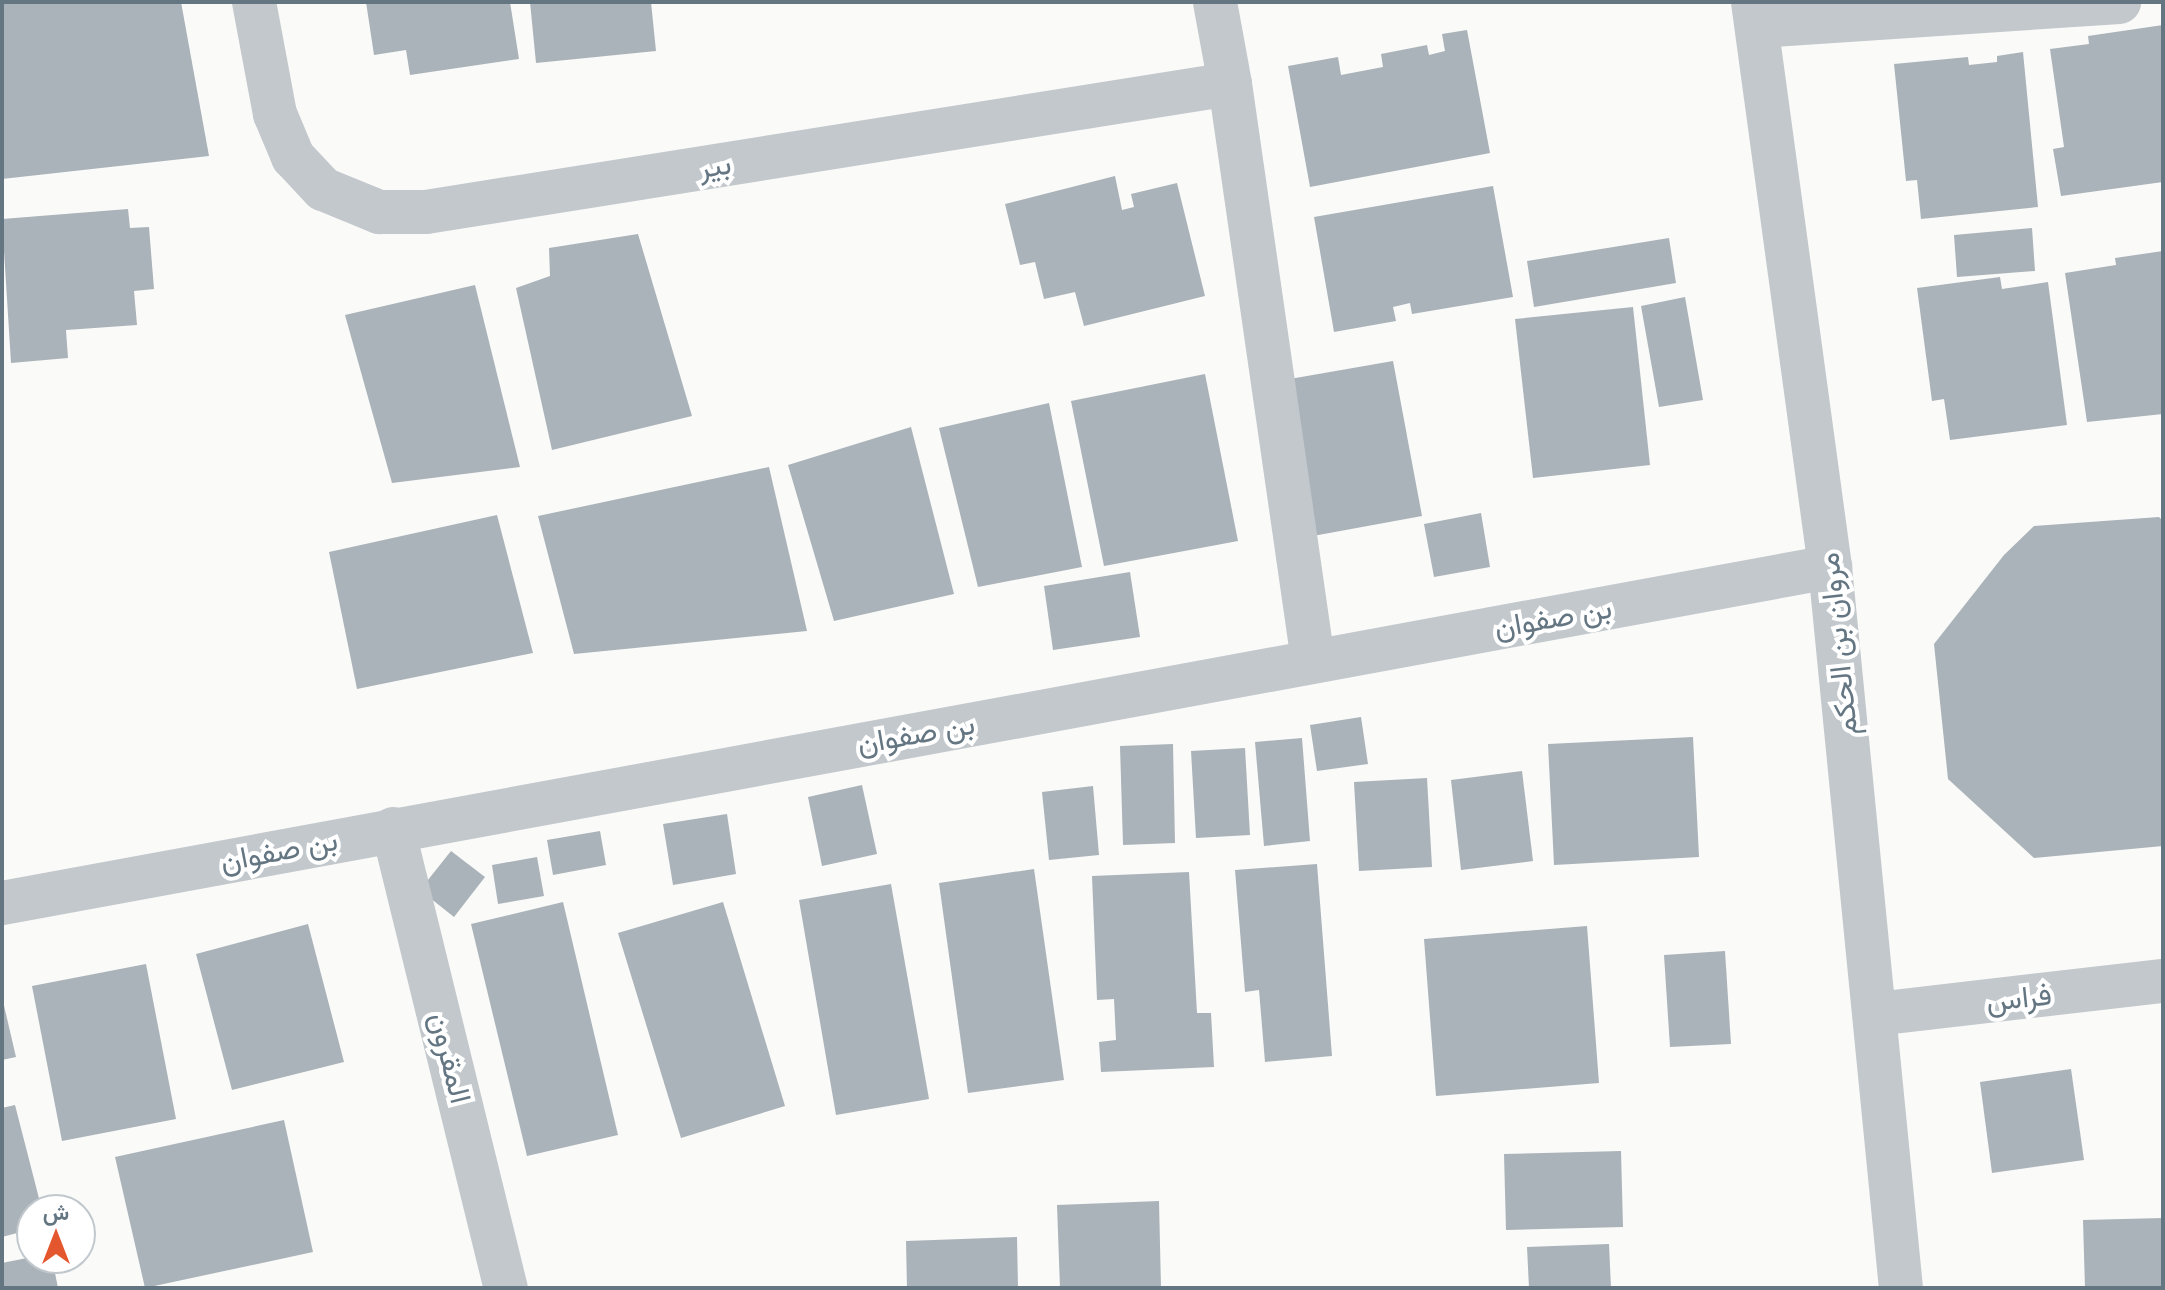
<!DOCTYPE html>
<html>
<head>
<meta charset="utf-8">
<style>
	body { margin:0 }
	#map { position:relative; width:2165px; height:1290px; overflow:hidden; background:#fafaf8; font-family:"Space Grotesk",Vazirmatn,sans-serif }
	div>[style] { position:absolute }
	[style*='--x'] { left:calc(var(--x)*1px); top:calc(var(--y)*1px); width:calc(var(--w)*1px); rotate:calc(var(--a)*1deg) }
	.building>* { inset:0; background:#aab3b9 }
	.minor>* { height:44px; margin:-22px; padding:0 22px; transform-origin:22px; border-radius:22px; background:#c3c8cc }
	span { translate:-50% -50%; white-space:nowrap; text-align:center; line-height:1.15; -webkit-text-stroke:8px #fff; paint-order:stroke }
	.street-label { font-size:30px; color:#657683 }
	.frame { position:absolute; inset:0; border:4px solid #657683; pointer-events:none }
	.north { position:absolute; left:16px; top:1194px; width:80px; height:80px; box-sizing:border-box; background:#fff; border:2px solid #c1c8cd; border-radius:50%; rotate:0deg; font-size:22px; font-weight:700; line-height:32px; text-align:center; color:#657683 }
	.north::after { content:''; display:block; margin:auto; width:28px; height:36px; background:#e4572e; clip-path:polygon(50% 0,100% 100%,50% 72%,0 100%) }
</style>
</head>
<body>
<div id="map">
	<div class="building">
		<div style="clip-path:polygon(181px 2px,209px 156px,2px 179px,2px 3px)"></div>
		<div style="clip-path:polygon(366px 2px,510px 2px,519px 59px,410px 75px,406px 50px,374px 55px)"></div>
		<div style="clip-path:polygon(530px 2px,651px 2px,656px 51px,536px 63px)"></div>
		<div style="clip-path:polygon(2163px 25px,2163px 182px,2061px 196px,2053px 149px,2064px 147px,2050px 49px,2089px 44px,2088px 36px)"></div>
		<div style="clip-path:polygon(1467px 30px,1490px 153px,1310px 187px,1288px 66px,1338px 57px,1341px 75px,1383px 67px,1381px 54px,1427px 45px,1429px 55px,1445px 51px,1442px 34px)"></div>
		<div style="clip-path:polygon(2023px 52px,2038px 207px,1921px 219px,1917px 180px,1906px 181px,1894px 64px,1968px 57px,1969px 65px,1997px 62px,1997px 56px)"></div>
		<div style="clip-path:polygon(1115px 176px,1122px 210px,1134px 207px,1131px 194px,1177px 183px,1205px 296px,1084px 326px,1075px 292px,1044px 299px,1035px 262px,1020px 265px,1005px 204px)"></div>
		<div style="clip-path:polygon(1493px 186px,1513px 297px,1412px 314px,1410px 303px,1393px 307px,1396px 321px,1334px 332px,1314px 217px)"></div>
		<div style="clip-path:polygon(128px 209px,130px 228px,149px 227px,154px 289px,134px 291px,137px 325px,66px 330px,68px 358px,11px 363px,2px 219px)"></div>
		<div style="clip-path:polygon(2032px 228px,2035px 271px,1957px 277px,1954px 235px)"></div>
		<div style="clip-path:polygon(638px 234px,692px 416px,552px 450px,516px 288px,550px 276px,549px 248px)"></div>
		<div style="clip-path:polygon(1669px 238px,1676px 283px,1534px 307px,1527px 261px)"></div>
		<div style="clip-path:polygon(2163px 251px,2163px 414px,2087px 422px,2065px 273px,2116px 265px,2115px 258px)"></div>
		<div style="clip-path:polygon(2000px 277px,2002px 289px,2048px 282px,2067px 425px,1950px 440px,1944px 399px,1932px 401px,1917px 288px)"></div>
		<div style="clip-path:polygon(475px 285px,520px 467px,392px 483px,345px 315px)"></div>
		<div style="clip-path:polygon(1685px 297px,1703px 400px,1659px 407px,1641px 306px)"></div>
		<div style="clip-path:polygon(1633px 307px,1650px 465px,1533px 478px,1515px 319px)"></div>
		<div style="clip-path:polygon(1393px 361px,1422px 516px,1313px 536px,1284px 380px)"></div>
		<div style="clip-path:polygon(1205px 374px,1238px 541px,1104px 566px,1071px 401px)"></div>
		<div style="clip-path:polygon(1049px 403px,1082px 567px,978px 587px,939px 428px)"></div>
		<div style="clip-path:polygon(911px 427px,954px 594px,834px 621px,788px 465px)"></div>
		<div style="clip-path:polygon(769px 467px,807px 631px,574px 654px,538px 516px)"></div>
		<div style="clip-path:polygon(1481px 513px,1490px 567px,1434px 577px,1424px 524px)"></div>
		<div style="clip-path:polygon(497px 515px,533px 653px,357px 689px,329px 552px)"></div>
		<div style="clip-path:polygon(2159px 517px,2163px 521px,2163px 846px,2034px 858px,1948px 779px,1934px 644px,2004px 555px,2034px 526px)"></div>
		<div style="clip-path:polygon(1130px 572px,1140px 637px,1053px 650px,1044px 586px)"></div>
		<div style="clip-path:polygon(1361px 717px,1368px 764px,1317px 771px,1310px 725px)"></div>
		<div style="clip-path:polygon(1693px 737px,1699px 857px,1554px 865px,1548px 744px)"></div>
		<div style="clip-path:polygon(1302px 738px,1310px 841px,1264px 846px,1255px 742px)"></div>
		<div style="clip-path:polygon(1173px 744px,1175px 843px,1123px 845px,1120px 746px)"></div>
		<div style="clip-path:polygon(1245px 748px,1250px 835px,1196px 838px,1191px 751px)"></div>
		<div style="clip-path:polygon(1522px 771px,1533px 861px,1461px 870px,1451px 780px)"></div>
		<div style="clip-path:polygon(1427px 778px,1432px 867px,1359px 871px,1354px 782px)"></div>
		<div style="clip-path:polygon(862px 785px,877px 854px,822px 866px,808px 797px)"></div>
		<div style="clip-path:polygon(1093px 786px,1099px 855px,1049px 860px,1042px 792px)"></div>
		<div style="clip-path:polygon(727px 814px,736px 874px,673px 885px,663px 824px)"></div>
		<div style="clip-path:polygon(600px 831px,606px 865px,553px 875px,547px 840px)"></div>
		<div style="clip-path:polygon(451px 851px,485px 877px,454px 917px,420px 890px)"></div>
		<div style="clip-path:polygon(537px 857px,544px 896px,498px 904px,492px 865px)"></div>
		<div style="clip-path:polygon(1317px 864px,1332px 1056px,1265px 1062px,1259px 990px,1245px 992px,1235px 870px)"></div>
		<div style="clip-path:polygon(1034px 869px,1064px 1080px,968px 1093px,939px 883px)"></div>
		<div style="clip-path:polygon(1189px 872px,1197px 1013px,1211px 1013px,1214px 1067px,1101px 1072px,1099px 1042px,1116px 1040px,1114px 999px,1097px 1000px,1092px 876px)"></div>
		<div style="clip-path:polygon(891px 884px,929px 1099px,836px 1115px,799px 900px)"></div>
		<div style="clip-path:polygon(563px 902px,618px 1135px,527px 1156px,471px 924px)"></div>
		<div style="clip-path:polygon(723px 902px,785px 1106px,681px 1138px,618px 933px)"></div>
		<div style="clip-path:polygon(308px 924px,344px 1062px,232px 1090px,196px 954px)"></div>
		<div style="clip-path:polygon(1587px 926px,1599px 1083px,1436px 1096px,1424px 939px)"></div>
		<div style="clip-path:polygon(1725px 951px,1731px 1044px,1670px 1047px,1664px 955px)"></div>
		<div style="clip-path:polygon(146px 964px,176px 1119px,62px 1141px,32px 986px)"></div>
		<div style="clip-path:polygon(2px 997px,16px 1057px,2px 1060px)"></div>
		<div style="clip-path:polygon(2071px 1069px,2084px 1160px,1992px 1173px,1980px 1082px)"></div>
		<div style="clip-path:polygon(15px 1105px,42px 1210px,32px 1210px,32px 1229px,2px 1237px,2px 1108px)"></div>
		<div style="clip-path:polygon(284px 1120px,313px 1252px,145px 1288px,115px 1157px)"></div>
		<div style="clip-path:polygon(1621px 1151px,1623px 1227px,1506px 1230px,1504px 1154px)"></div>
		<div style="clip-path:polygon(1159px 1201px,1161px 1288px,1060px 1288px,1057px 1205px)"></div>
		<div style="clip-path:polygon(2163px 1218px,2163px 1288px,2085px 1288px,2083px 1220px)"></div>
		<div style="clip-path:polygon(1017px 1237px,1018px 1288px,907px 1288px,906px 1241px)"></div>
		<div style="clip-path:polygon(1609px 1244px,1611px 1288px,1529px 1288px,1527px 1247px)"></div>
		<div style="clip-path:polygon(32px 1257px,52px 1258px,58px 1288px,2px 1288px,2px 1263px)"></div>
	</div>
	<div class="minor">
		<div style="--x:254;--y:2;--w:114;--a:79.4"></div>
		<div style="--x:275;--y:114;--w:47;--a:67.3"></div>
		<div style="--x:293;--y:157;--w:44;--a:46.8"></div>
		<div style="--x:323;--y:189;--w:61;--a:22.3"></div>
		<div style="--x:379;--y:212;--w:47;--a:0"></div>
		<div style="--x:426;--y:212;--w:814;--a:-9.05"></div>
		<div style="--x:1230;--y:84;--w:83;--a:-100.4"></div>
		<div style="--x:1753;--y:2;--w:570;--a:82.24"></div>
		<div style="--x:1830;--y:567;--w:724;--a:84.38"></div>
		<div style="--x:1758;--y:26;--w:362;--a:-3.8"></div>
		<div style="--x:1230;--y:84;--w:583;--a:81.81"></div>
		<div style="--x:393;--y:829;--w:473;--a:76.2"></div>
		<div style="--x:2;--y:903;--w:1859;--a:-10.42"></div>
		<div style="--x:1876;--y:1014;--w:289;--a:-6.6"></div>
	</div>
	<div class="street-label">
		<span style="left:715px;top:166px;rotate:-9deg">بير</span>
		<span style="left:1553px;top:618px;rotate:-10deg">بن صفوان</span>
		<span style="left:1838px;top:644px;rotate:-96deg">مروان بن الحكم</span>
		<span style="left:916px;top:734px;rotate:-10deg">بن صفوان</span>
		<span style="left:279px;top:851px;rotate:-11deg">بن صفوان</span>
		<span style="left:2019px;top:998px;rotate:-6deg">فراس</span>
		<span style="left:450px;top:1058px;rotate:76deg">المقرون</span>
	</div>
	<div class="frame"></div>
	<div class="north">ش</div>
</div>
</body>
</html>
